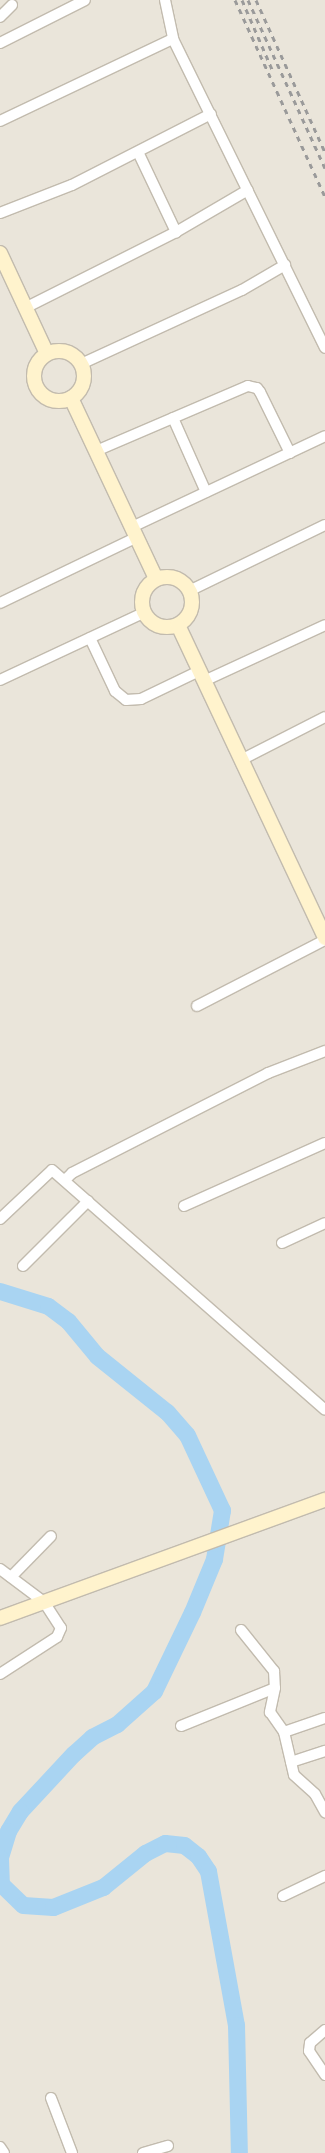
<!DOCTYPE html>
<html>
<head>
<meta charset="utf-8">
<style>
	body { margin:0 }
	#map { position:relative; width:325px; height:2153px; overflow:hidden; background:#f6f3ec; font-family:"DM Sans",sans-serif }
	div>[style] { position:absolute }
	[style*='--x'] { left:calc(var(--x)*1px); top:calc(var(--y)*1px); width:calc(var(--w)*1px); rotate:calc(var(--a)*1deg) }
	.residential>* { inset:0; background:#eae5da }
	.river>* { height:17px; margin:-8.5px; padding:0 8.5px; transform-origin:8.5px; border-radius:8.5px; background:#a9d4f2 }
	.roads { filter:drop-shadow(1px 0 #c2bbae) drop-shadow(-1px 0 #c2bbae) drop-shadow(0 1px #c2bbae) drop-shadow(0 -1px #c2bbae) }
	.street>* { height:10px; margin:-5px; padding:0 5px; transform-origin:5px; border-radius:5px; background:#fff }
	.secondary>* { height:14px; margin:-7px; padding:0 7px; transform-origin:7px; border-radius:7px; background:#fff3cd }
	.secondary>.ring { margin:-7px; padding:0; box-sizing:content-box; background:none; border:14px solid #fff3cd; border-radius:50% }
	.rail>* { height:3px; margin-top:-1.5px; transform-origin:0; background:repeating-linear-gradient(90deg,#9a9a9a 0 5px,transparent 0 10px) }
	span { translate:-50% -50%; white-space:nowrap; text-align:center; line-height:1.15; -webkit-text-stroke:4px #fff; paint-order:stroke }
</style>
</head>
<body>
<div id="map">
	<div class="residential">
		<div style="clip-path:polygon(0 0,325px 0,325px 2153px,0 2153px)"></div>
	</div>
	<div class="river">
		<div style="--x:0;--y:1291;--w:50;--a:17.4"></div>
		<div style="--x:48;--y:1306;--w:25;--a:37"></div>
		<div style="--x:68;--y:1321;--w:45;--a:50.4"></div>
		<div style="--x:97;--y:1356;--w:90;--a:38.7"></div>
		<div style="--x:167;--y:1412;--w:30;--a:49"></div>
		<div style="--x:187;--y:1435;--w:83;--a:65"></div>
		<div style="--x:222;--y:1510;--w:50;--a:99.3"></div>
		<div style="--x:214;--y:1559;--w:57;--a:112.5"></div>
		<div style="--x:192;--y:1612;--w:88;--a:115.7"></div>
		<div style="--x:154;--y:1691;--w:50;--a:138.3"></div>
		<div style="--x:117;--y:1724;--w:28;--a:153"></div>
		<div style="--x:92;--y:1737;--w:25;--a:138"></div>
		<div style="--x:73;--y:1754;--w:78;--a:132.9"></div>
		<div style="--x:20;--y:1811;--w:23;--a:121"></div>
		<div style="--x:8;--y:1831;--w:28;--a:107"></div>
		<div style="--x:0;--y:1858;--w:26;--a:88"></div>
		<div style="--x:1;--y:1884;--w:30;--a:44"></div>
		<div style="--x:23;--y:1905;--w:30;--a:4"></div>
		<div style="--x:53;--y:1907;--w:54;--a:-21.8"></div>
		<div style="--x:103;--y:1887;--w:54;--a:-39"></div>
		<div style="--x:145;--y:1853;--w:22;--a:-27"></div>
		<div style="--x:165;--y:1843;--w:19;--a:6"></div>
		<div style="--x:184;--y:1845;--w:18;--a:38"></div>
		<div style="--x:198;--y:1856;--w:18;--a:56"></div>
		<div style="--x:208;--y:1871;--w:157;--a:79.7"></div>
		<div style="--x:236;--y:2025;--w:128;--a:88.7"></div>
	</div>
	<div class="roads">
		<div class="street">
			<div style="--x:165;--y:0;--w:40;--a:78"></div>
			<div style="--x:173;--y:39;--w:344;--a:63.8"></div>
			<div style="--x:0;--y:17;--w:17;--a:-45"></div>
			<div style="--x:0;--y:43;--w:95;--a:-26.8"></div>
			<div style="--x:0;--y:121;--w:191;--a:-25.4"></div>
			<div style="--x:138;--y:152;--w:89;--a:64.6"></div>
			<div style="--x:0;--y:213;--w:77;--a:-21.3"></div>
			<div style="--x:72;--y:185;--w:156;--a:-27.1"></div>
			<div style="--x:25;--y:308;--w:169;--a:-26.7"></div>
			<div style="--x:176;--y:232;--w:83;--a:-30.3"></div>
			<div style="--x:81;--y:364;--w:177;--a:-24.7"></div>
			<div style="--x:242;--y:290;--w:50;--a:-30.2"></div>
			<div style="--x:173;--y:418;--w:81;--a:66"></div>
			<div style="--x:96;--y:451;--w:165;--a:-23.2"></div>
			<div style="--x:248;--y:386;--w:9;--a:13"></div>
			<div style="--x:257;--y:388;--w:5;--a:53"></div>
			<div style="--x:260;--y:392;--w:68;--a:63.8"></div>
			<div style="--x:132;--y:527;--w:213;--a:-25.2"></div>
			<div style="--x:189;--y:591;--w:151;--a:-25.9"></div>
			<div style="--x:0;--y:603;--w:152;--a:-25.7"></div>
			<div style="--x:90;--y:638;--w:59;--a:64.7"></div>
			<div style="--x:115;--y:691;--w:14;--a:39"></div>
			<div style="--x:126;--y:700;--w:15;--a:-4"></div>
			<div style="--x:141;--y:699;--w:64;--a:-25.8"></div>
			<div style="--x:0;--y:680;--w:158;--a:-25.1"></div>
			<div style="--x:204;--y:681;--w:133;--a:-24.8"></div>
			<div style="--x:241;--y:760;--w:94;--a:-27.1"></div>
			<div style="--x:197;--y:1006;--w:144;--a:-27.3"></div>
			<div style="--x:65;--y:1180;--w:10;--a:-45"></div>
			<div style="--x:72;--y:1173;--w:220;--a:-27"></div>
			<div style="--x:268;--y:1073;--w:61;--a:-21.1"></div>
			<div style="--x:184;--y:1206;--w:154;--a:-24.1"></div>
			<div style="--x:0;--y:1219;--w:71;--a:-43.3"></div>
			<div style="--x:52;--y:1170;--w:363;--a:41.3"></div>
			<div style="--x:282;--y:1243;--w:47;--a:-24.9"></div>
			<div style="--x:23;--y:1266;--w:92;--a:-45"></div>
			<div style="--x:0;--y:1569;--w:55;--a:36.9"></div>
			<div style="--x:44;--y:1602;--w:31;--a:57"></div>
			<div style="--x:61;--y:1628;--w:10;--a:114"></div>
			<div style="--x:57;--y:1637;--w:68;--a:147"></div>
			<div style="--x:11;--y:1577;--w:57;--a:-45.7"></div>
			<div style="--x:241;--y:1630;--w:53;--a:51.2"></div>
			<div style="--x:274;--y:1671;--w:17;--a:87"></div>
			<div style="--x:275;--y:1688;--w:25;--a:102"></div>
			<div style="--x:270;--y:1712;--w:24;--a:55"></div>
			<div style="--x:284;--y:1732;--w:44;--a:76.9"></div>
			<div style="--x:294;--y:1775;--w:28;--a:42"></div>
			<div style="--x:315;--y:1794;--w:21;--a:61"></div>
			<div style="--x:181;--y:1726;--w:101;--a:-22"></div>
			<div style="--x:284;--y:1732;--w:43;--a:-18.9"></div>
			<div style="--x:291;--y:1762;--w:36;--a:-18"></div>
			<div style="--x:283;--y:1896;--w:47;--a:-25.5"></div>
			<div style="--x:325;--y:2030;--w:20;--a:139"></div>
			<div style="--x:310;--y:2043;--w:8;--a:97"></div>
			<div style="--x:309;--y:2051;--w:29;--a:56"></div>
			<div style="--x:51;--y:2098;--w:59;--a:69.1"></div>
			<div style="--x:0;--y:2147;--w:7;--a:56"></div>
			<div style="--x:143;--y:2153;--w:26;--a:-16"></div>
		</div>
		<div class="secondary">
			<div style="--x:0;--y:253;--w:111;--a:65"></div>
			<div class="ring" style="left:34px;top:351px;width:36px;height:36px"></div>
			<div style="--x:71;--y:398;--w:200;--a:64.8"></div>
			<div class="ring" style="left:142px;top:577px;width:36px;height:36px"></div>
			<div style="--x:178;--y:625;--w:346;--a:64.8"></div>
			<div style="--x:0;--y:1618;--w:346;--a:-20"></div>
		</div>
	</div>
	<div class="rail">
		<div style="--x:235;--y:0;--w:217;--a:65.4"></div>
		<div style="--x:242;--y:0;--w:75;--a:66.5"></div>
		<div style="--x:248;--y:0;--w:185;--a:65.4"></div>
		<div style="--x:256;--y:0;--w:167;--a:65.6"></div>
	</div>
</div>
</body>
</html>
